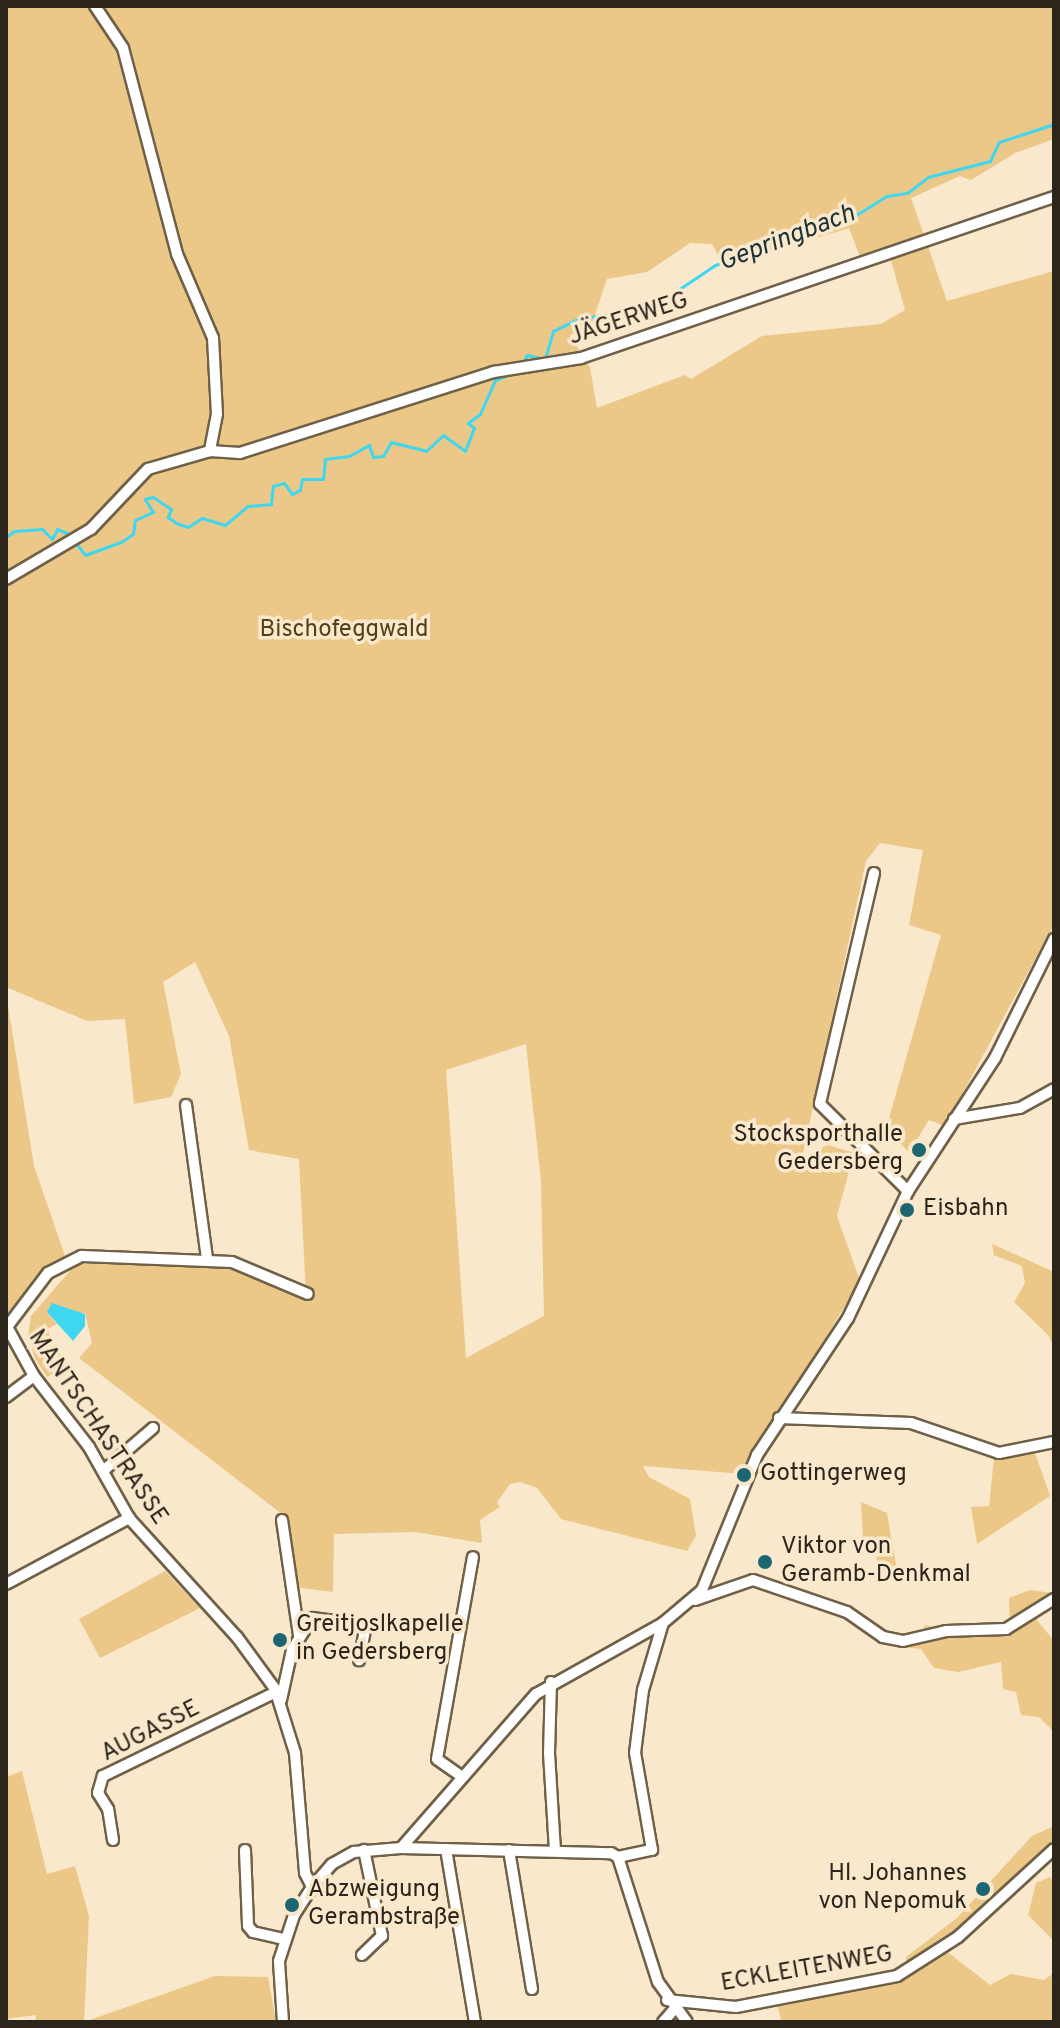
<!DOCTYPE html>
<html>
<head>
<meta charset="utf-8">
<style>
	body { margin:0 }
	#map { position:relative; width:1060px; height:2028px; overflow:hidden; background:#f9e8cb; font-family:Overpass,sans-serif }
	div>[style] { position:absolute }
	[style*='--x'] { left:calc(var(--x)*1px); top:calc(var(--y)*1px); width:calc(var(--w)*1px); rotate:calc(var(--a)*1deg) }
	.green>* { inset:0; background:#ebc788 }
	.water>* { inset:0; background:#3fd7f0 }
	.stream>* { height:3px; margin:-1.5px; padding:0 1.5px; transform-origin:1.5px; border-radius:1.5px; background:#3fd7f0 }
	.roads { filter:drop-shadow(2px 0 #6f6148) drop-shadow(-2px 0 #6f6148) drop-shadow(0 2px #6f6148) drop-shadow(0 -2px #6f6148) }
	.minor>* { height:10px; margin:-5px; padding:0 5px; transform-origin:5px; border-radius:5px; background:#fff }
	.dots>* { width:22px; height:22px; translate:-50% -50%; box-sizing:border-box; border:4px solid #f9e8cb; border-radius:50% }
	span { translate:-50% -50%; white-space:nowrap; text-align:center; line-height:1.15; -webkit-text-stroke:7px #f9e8cb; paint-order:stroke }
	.street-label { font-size:24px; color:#2c251b }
	.park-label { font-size:24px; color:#543f17 }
	.poi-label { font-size:24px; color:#2c251b }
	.right { translate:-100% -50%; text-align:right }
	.left { translate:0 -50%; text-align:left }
	.water-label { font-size:26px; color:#1a3237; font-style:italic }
	.frame { position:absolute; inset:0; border:8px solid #2c251b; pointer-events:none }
</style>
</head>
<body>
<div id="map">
	<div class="green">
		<div style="clip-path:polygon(evenodd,6px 6px,1054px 6px,1054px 139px,1015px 153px,971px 180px,960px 176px,911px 198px,947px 301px,1054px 271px,1054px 924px,945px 1126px,929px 1120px,909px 1152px,886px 1129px,941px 935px,909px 925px,923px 850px,880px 843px,866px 861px,802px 1158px,828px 1145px,854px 1153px,837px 1216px,860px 1281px,743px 1474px,643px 1466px,649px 1477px,690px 1499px,696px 1536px,687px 1551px,561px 1519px,537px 1488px,520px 1482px,510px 1484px,497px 1502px,500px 1507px,480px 1520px,482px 1543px,416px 1532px,334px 1534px,333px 1592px,295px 1587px,282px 1514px,79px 1358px,92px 1343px,85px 1313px,47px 1312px,57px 1324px,48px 1329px,51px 1345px,61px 1354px,56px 1372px,47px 1377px,35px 1358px,28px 1337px,31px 1316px,76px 1264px,219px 1265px,306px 1295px,299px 1159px,249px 1150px,229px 1036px,195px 962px,163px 982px,181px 1074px,171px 1097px,134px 1104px,125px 1019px,87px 1021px,6px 987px,6px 6px,849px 228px,861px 259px,888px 250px,905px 310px,881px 324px,762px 336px,691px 379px,685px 375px,597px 408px,590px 368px,570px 335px,591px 326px,607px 279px,647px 272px,690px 243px,712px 244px,724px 266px,849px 228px,6px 6px,526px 1044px,541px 1181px,544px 1316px,466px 1358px,446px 1070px,526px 1044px)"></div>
		<div style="clip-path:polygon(6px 993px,34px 1166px,65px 1256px,8px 1316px)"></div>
		<div style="clip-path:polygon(992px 1244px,1054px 1272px,1054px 1348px,1049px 1336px,1014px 1302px,1025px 1283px,1022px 1266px,994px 1255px)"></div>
		<div style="clip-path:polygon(1035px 1453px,1050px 1496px,977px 1544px,971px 1507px,989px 1506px,994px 1458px)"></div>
		<div style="clip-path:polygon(861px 1502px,887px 1513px,897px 1570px,877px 1571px,876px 1540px,863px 1537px)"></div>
		<div style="clip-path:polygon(165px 1571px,200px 1608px,100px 1658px,79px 1619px)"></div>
		<div style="clip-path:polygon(1030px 1590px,1052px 1593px,1032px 1614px,1054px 1641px,1054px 1732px,1039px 1717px,1021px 1715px,1016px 1692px,1003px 1689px,1001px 1662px,958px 1672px,934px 1668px,921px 1649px,893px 1646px,921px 1639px,925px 1625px,970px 1638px,1010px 1633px,1009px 1598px)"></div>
		<div style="clip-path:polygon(22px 1771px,47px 1874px,75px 1866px,89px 1916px,84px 2022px,215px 1976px,268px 1977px,276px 2022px,35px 2022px,36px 2015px,6px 2019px,6px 1777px)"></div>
		<div style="clip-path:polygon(1054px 1826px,1054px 1853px,945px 1950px,990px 1985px,1011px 1974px,1044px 1980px,1054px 1973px,1054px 2022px,782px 2022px,776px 2001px,907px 1978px,906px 1957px,957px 1918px,1032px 1836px)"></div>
		<div style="clip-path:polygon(1050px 1877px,1054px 1883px,1054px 1941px,1028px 1915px,1036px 1883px)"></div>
	</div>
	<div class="water">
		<div style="clip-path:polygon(52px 1303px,85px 1314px,85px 1326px,73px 1341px,47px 1312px)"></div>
	</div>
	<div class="stream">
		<div style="--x:522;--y:364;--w:10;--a:-61"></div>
		<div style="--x:527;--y:355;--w:18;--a:13"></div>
		<div style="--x:545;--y:359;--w:29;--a:-74"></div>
		<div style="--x:553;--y:331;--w:25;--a:-26"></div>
		<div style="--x:576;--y:320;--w:83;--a:-11.2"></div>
		<div style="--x:657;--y:304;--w:70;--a:-33.9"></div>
		<div style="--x:715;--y:265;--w:150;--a:-19.5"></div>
		<div style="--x:856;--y:215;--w:36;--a:-32"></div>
		<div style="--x:887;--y:196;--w:20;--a:-9"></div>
		<div style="--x:907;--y:193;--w:26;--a:-37"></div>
		<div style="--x:928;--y:177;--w:64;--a:-14.5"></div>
		<div style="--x:990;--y:161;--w:21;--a:-65"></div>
		<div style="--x:999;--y:142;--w:58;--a:-18.1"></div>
		<div style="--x:6;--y:537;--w:10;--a:-37"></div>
		<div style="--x:14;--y:531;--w:28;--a:-4"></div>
		<div style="--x:42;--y:529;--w:14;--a:45"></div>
		<div style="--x:52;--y:539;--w:11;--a:-63"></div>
		<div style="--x:57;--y:529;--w:16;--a:22"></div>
		<div style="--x:75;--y:542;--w:16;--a:52"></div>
		<div style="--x:85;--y:555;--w:38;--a:-20"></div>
		<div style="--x:121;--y:542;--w:14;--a:-34"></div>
		<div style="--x:133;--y:534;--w:14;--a:-82"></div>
		<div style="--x:135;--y:520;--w:20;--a:-24"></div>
		<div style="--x:153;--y:512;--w:15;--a:-122"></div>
		<div style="--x:145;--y:499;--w:8;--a:-14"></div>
		<div style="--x:153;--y:497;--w:22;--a:34"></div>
		<div style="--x:171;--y:509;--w:9;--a:111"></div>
		<div style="--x:168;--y:517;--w:10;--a:37"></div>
		<div style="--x:176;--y:523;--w:13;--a:18"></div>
		<div style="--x:188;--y:527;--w:17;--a:-33"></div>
		<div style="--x:202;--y:518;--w:24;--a:17"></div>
		<div style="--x:225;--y:525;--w:30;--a:-40"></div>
		<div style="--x:248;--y:506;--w:23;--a:-5"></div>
		<div style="--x:271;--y:504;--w:18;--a:-84"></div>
		<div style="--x:273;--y:486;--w:11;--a:-15"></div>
		<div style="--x:284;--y:483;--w:14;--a:54"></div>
		<div style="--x:292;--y:494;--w:9;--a:-27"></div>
		<div style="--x:300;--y:490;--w:11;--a:-80"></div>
		<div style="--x:302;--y:479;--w:21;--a:0"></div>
		<div style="--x:323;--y:479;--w:20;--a:-84"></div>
		<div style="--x:325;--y:459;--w:24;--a:-7"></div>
		<div style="--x:349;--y:456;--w:23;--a:-29"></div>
		<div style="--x:369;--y:445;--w:13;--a:72"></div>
		<div style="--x:373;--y:457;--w:10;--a:-6"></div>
		<div style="--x:383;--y:456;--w:16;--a:-60"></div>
		<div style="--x:391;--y:442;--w:36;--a:14"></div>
		<div style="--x:426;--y:451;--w:23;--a:-43"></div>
		<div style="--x:443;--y:435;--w:27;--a:36"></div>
		<div style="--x:465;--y:451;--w:25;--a:-69"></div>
		<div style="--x:474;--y:428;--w:8;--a:-140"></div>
		<div style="--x:468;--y:423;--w:15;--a:-37"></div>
		<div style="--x:480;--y:414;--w:37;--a:-66"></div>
		<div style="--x:495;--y:380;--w:17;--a:-21"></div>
	</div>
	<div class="roads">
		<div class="minor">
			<div style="--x:95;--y:6;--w:50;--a:56.3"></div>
			<div style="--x:123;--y:48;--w:213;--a:75.3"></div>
			<div style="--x:177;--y:254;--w:91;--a:66.8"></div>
			<div style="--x:213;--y:338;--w:76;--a:87"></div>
			<div style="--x:217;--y:414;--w:38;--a:101"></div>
			<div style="--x:6;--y:579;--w:99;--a:-30.5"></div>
			<div style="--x:91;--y:529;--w:83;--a:-46.5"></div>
			<div style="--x:148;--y:469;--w:65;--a:-16.2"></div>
			<div style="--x:210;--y:451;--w:30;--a:4"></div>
			<div style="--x:240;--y:453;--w:267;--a:-17.7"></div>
			<div style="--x:494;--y:372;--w:88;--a:-9.1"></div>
			<div style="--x:581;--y:358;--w:500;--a:-18.8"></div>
			<div style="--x:874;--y:873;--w:237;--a:103.2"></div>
			<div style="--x:820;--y:1104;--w:124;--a:44.7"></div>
			<div style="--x:186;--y:1105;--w:155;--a:82.2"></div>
			<div style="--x:954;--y:1119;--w:67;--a:-9.5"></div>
			<div style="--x:1020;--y:1108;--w:39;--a:-29"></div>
			<div style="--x:6;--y:1325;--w:58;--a:61.2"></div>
			<div style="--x:34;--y:1376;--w:90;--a:52.2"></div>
			<div style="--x:89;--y:1447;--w:81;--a:60.6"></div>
			<div style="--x:129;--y:1518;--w:161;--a:47.8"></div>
			<div style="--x:237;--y:1637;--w:64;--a:53.8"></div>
			<div style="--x:275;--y:1689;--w:67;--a:72.6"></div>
			<div style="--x:295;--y:1753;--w:120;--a:85.2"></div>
			<div style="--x:305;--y:1873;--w:16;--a:63"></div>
			<div style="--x:7;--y:1327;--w:68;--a:-52.8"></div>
			<div style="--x:48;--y:1273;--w:38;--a:-27"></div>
			<div style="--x:82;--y:1256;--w:150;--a:2.3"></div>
			<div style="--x:232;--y:1262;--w:82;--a:22.8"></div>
			<div style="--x:6;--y:1397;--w:35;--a:-37"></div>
			<div style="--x:779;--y:1418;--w:132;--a:2.2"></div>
			<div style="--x:911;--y:1423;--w:93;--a:18.8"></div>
			<div style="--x:999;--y:1453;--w:56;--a:-11.3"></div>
			<div style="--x:103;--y:1471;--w:66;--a:-40.7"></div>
			<div style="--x:282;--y:1520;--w:116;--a:81.6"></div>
			<div style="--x:6;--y:1584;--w:140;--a:-28.2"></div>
			<div style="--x:695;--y:1600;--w:61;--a:-19"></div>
			<div style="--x:753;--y:1580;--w:99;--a:18.8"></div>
			<div style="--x:847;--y:1612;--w:44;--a:34.8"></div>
			<div style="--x:883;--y:1637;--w:20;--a:11"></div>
			<div style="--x:903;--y:1641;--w:44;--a:-13.1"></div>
			<div style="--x:946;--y:1631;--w:60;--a:-1.9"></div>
			<div style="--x:1006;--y:1629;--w:57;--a:-32"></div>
			<div style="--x:551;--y:1682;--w:71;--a:91.6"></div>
			<div style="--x:549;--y:1753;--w:98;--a:86.5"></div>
			<div style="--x:281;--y:1700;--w:51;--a:-77.6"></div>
			<div style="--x:292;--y:1650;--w:38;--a:-58"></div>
			<div style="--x:312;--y:1618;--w:54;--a:7.4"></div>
			<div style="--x:366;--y:1625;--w:36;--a:101"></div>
			<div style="--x:461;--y:1776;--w:29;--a:-145"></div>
			<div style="--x:437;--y:1759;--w:205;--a:-79.9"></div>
			<div style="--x:113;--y:1840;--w:31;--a:-99"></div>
			<div style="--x:108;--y:1809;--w:19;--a:-122"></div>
			<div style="--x:98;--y:1793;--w:18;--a:-74"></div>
			<div style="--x:103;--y:1776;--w:192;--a:-25.9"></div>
			<div style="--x:401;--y:1848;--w:205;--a:-48.8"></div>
			<div style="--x:536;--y:1694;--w:145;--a:-29.2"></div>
			<div style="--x:663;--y:1623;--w:51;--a:-40.2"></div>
			<div style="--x:702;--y:1590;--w:146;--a:-67.8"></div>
			<div style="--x:757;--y:1455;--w:164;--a:-56.4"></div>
			<div style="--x:848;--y:1318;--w:140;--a:-64.7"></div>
			<div style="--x:908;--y:1191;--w:159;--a:-56.8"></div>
			<div style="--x:995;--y:1058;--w:133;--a:-63.6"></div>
			<div style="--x:446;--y:1849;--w:175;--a:80.5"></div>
			<div style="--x:245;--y:1850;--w:76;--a:87.7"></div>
			<div style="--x:248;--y:1926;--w:8;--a:50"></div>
			<div style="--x:253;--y:1932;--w:32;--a:13"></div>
			<div style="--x:509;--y:1850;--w:141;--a:80.6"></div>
			<div style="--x:618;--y:1857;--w:35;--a:-12"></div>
			<div style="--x:652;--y:1850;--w:98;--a:-99.9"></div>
			<div style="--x:635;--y:1753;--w:64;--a:-82.8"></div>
			<div style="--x:643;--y:1690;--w:70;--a:-73.4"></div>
			<div style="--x:362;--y:1955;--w:28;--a:-44"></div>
			<div style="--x:382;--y:1936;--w:88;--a:-101.8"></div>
			<div style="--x:667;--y:2000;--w:69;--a:5.8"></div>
			<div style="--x:736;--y:2007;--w:164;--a:-10.9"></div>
			<div style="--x:897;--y:1976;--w:72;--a:-32.6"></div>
			<div style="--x:958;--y:1937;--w:130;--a:-42.5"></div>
			<div style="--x:283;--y:2022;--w:61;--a:-93.8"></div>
			<div style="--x:279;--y:1961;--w:48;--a:-71.9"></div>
			<div style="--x:294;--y:1915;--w:33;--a:-57"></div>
			<div style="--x:312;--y:1887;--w:30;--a:-49"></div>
			<div style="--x:332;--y:1864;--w:25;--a:-29"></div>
			<div style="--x:354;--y:1852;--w:47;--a:-4.9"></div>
			<div style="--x:401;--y:1848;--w:210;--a:1.4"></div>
			<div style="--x:611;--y:1853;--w:8;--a:30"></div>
			<div style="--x:618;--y:1857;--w:131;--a:72.3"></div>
			<div style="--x:658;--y:1982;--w:49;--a:54.1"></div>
			<div style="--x:663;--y:2022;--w:18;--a:-49"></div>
		</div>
	</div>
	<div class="dots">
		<div style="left:919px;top:1150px;background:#1c6672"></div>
		<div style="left:907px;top:1210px;background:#1c6672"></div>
		<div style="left:744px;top:1475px;background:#1c6672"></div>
		<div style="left:765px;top:1562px;background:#1c6672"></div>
		<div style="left:280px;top:1640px;background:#1c6672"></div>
		<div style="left:983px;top:1889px;background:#1c6672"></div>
		<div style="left:292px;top:1905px;background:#1c6672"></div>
	</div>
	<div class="street-label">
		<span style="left:629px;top:320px;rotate:-18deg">JÄGERWEG</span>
		<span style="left:97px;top:1428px;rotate:56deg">MANTSCHASTRASSE</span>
		<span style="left:151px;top:1732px;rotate:-27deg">AUGASSE</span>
		<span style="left:807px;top:1970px;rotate:-10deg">ECKLEITENWEG</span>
	</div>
	<div class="park-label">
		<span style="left:344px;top:631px">Bischofeggwald</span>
	</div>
	<div class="poi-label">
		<span class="right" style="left:903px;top:1150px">Stocksporthalle<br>Gedersberg</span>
		<span class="left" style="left:923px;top:1210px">Eisbahn</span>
		<span class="left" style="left:760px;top:1475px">Gottingerweg</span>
		<span class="left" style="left:781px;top:1562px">Viktor von<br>Geramb-Denkmal</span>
		<span class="left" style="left:296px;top:1640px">Greitjoslkapelle<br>in Gedersberg</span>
		<span class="right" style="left:967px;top:1889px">Hl. Johannes<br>von Nepomuk</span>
		<span class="left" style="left:308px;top:1905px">Abzweigung<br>Gerambstraße</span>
	</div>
	<div class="water-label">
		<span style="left:787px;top:239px;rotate:-21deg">Gepringbach</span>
	</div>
	<div class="frame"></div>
</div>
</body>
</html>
